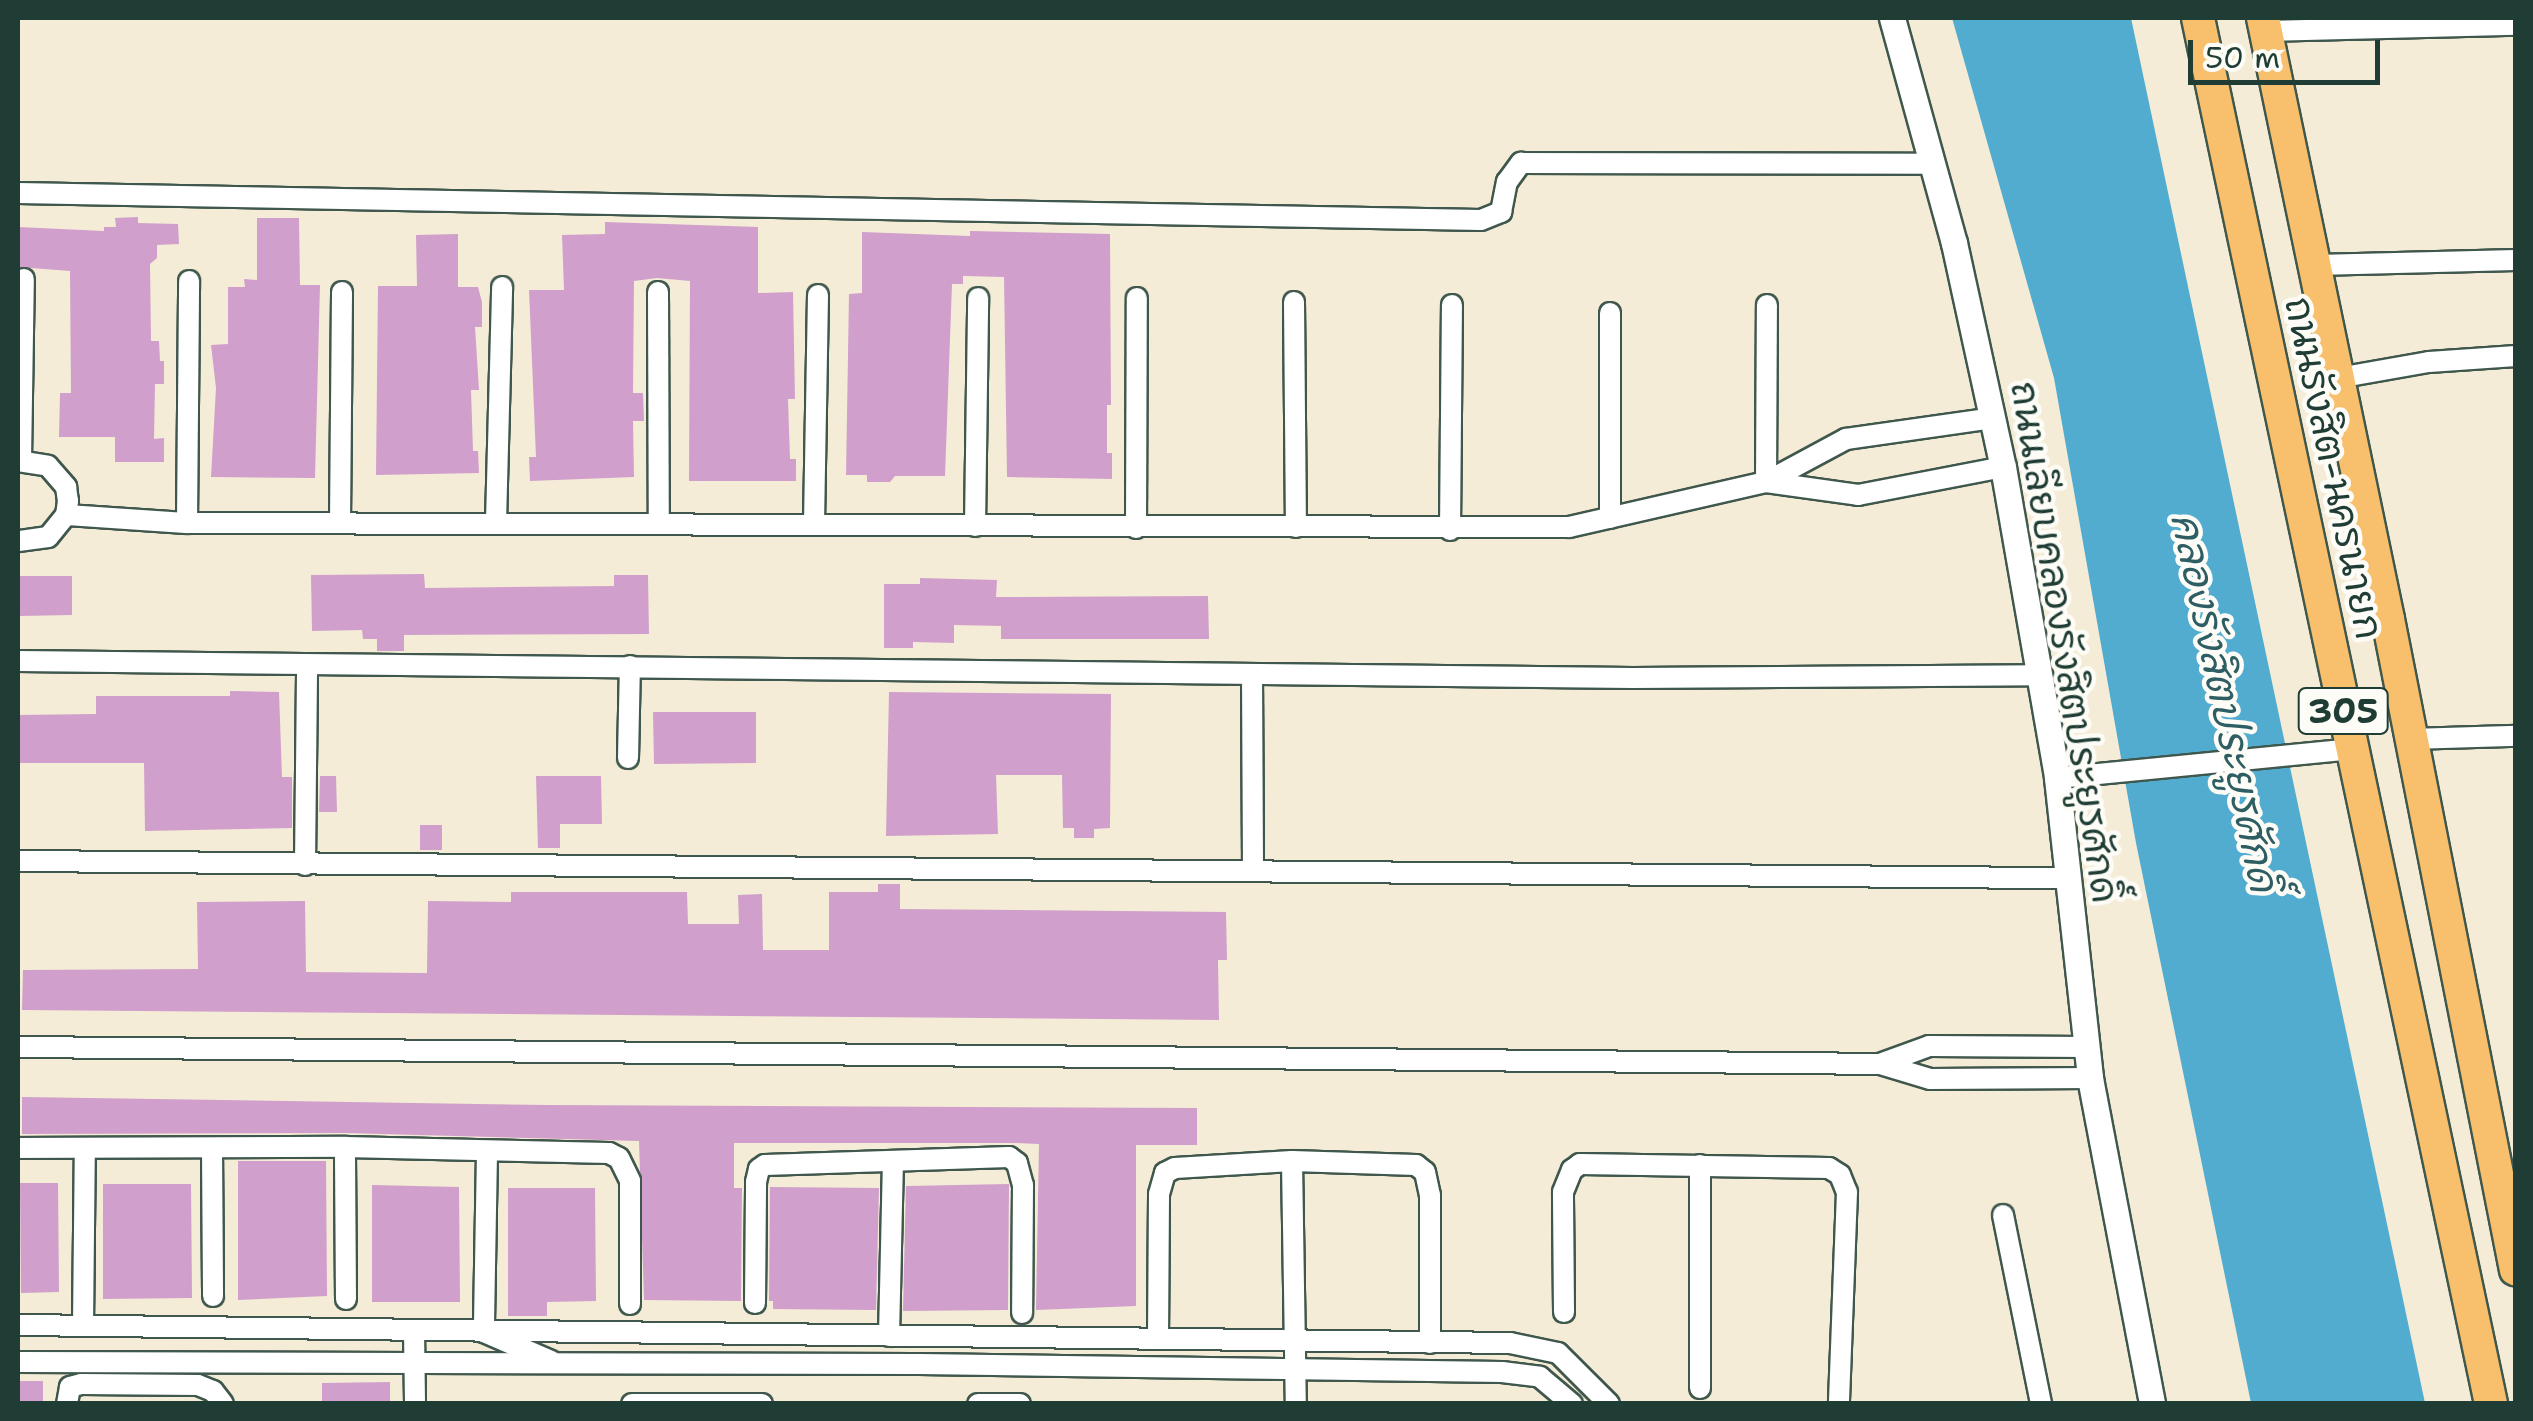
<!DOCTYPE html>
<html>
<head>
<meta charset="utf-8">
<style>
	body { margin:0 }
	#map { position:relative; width:2533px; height:1421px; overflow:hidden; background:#f4ecd6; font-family:"Shantell Sans","Playpen Sans Thai",sans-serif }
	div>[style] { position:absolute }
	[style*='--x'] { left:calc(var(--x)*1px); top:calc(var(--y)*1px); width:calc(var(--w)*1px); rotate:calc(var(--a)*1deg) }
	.water>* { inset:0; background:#52acd0 }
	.building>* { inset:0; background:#d09fcc }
	.roads { filter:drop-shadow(2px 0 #3f574c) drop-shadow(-2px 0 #3f574c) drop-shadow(0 2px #3f574c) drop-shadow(0 -2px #3f574c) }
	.minor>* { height:20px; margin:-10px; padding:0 10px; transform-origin:10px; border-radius:10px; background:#fff }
	.tertiary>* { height:25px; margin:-12.5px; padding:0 12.5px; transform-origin:12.5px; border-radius:12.5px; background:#fff }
	.primary>* { height:32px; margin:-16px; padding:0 16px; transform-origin:16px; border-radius:16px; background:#f8bf6c }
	span { translate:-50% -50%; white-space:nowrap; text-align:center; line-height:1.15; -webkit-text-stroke:9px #fdfcf7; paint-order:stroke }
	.shield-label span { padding:2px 8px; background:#fdfcf7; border:2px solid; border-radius:8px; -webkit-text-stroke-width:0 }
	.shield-label { font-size:35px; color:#1f3d34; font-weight:700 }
	.street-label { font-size:38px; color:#1f3d34 }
	.water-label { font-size:40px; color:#2e5e63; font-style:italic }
	.frame { position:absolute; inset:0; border:20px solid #1f3d34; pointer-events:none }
	.scale { position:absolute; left:2188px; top:40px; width:192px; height:45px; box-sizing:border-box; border:5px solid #1f3d34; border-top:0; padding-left:12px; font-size:30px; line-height:35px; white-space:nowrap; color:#1f3d34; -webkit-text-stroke:8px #fdfcf7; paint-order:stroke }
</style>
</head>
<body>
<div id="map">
	<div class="water">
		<div style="clip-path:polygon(1952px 18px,2131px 18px,2425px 1403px,2251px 1403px,2136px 843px,2054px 378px)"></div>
	</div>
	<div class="building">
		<div style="clip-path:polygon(138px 217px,138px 223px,178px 224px,179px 244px,157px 245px,157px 258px,150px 264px,151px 341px,159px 341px,160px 361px,164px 361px,164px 384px,155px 384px,154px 439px,164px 438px,164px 462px,115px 462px,115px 437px,59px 437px,60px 393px,71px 393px,70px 271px,18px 267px,18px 227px,104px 231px,104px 227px,116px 227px,115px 218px)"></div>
		<div style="clip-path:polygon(257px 218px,299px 218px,300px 285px,320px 285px,315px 478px,211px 477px,216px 388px,211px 345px,228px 344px,228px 287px,245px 287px,244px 279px,257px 280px)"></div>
		<div style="clip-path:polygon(605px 222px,758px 227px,758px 293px,793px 292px,795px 399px,788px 399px,790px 459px,796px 459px,796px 481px,689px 481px,690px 281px,657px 278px,634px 281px,633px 393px,643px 393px,644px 421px,633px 421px,634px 477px,530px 481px,529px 457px,536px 457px,529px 290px,564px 290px,562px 235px,605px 234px)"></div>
		<div style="clip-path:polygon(970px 231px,1110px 234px,1111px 405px,1107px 405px,1107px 453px,1112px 453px,1112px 479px,1007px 477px,1004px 277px,963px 276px,963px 284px,952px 284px,945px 476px,895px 476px,890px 482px,867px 482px,867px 475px,846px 475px,849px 294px,862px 293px,862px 232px,970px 236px)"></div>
		<div style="clip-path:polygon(458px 234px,458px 287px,478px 287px,482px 302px,482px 327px,475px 327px,479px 390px,471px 390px,473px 451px,478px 451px,479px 473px,376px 475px,378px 286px,417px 286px,416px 235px)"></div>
		<div style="clip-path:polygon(424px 574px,425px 588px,614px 586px,614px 575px,648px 575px,649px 634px,404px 635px,404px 651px,377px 651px,377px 639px,363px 639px,362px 630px,312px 631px,311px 575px)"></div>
		<div style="clip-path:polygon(18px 576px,72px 576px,72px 615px,18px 616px)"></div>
		<div style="clip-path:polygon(920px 578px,997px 580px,996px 597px,1208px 596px,1209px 639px,1001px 639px,1001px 626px,954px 625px,954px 643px,913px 642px,913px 648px,884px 648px,884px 584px,920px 584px)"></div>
		<div style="clip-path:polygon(230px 691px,279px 692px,282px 777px,292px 777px,292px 828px,145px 831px,144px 763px,18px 763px,18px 715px,96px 714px,96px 696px,230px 696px)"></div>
		<div style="clip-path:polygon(889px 692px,1111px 694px,1110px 828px,1094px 829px,1094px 838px,1074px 838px,1074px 828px,1063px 828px,1062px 775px,996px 775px,998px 834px,886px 836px)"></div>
		<div style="clip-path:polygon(653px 712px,756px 712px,756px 763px,654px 764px)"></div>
		<div style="clip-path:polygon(320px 776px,336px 776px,337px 812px,319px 812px)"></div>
		<div style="clip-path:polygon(536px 776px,601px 776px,602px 824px,560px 824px,560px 848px,538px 848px)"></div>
		<div style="clip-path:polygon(420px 825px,442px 825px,442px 850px,420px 850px)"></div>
		<div style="clip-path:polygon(878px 884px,900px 884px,900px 909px,1226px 912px,1227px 960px,1218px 960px,1219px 1020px,22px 1010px,23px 970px,198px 969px,197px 902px,305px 901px,306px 972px,427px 973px,428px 901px,511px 902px,511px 892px,687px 892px,688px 924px,739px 924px,738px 895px,762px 894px,763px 950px,829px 950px,829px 892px,878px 892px)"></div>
		<div style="clip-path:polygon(22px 1097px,547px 1105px,1197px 1108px,1197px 1145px,1136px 1145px,1136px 1306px,1036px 1310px,1039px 1144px,1014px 1143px,734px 1143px,734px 1188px,742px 1188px,741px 1301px,644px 1300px,639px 1141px,345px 1133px,22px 1134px)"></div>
		<div style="clip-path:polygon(238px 1161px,326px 1161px,327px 1296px,238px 1300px)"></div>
		<div style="clip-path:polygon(20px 1183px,58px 1183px,59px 1292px,21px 1293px)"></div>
		<div style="clip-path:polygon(103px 1184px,191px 1184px,192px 1298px,103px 1299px)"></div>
		<div style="clip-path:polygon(1009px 1184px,1008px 1310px,903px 1311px,906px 1186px)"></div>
		<div style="clip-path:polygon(372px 1185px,459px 1187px,460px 1302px,372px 1302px)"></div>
		<div style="clip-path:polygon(770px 1187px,879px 1188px,876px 1310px,773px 1309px,773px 1301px,769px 1301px)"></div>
		<div style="clip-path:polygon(508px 1188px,595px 1188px,596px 1301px,547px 1302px,547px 1316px,508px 1316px)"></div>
		<div style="clip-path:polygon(18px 1381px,43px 1381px,43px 1404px,18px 1404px)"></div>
		<div style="clip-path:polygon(390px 1382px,390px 1404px,322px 1404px,322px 1383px)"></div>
	</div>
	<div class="roads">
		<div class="minor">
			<div style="--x:2265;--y:31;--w:251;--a:-1.4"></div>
			<div style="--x:18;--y:193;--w:1463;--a:1.06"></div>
			<div style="--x:1481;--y:220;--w:22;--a:-22"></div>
			<div style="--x:1501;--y:212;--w:31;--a:-79"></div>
			<div style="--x:1507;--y:182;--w:24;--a:-54"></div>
			<div style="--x:1521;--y:163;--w:411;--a:0.1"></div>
			<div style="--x:2316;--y:265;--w:200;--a:-1.4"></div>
			<div style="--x:658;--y:292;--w:232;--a:89.8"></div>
			<div style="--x:1294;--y:302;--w:225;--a:89.5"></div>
			<div style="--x:1610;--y:313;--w:205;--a:90"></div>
			<div style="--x:2338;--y:378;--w:92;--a:-10"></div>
			<div style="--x:2429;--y:362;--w:87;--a:-3.9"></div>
			<div style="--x:21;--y:460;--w:181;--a:-89.1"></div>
			<div style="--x:18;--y:461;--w:30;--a:9"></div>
			<div style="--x:48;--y:466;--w:28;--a:49"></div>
			<div style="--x:66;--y:487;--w:14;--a:82"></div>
			<div style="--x:68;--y:501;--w:14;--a:98"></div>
			<div style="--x:66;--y:515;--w:28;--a:129"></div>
			<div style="--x:48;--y:537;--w:30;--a:172"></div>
			<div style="--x:1766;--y:482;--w:93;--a:8"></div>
			<div style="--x:1858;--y:495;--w:148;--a:-10.9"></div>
			<div style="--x:1766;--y:482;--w:177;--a:-89.7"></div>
			<div style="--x:66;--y:515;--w:121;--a:3.8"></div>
			<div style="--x:187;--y:523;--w:1382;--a:0.17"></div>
			<div style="--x:1569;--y:527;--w:202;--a:-12.9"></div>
			<div style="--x:1766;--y:482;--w:91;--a:-28.3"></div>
			<div style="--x:1846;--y:439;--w:148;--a:-8.1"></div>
			<div style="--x:496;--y:522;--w:235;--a:-88.5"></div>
			<div style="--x:187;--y:523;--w:242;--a:-89.5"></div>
			<div style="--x:340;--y:523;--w:231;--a:-89.5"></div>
			<div style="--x:814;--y:524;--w:229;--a:-89"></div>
			<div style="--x:975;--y:526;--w:228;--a:-89.2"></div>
			<div style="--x:1136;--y:528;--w:230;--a:-89.8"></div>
			<div style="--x:1450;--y:530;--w:225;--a:-89.5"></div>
			<div style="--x:18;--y:661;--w:1615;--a:0.6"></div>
			<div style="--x:1633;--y:678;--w:406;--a:-0.4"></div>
			<div style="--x:1252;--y:674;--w:197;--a:89.7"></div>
			<div style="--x:2412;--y:739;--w:104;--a:-1.7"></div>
			<div style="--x:628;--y:758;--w:92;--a:-88.8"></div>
			<div style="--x:2057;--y:778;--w:295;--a:-5.6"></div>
			<div style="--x:18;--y:861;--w:2050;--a:0.48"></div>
			<div style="--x:305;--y:865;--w:200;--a:-89.4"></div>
			<div style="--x:18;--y:1047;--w:1862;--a:0.52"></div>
			<div style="--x:1880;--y:1064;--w:52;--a:16.7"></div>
			<div style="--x:1930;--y:1079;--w:160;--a:-0.4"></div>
			<div style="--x:1880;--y:1064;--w:52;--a:-20.2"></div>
			<div style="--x:1929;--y:1046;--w:158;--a:0.4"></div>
			<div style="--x:18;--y:1148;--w:327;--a:-0.2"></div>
			<div style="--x:212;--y:1148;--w:148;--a:89.6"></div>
			<div style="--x:487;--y:1152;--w:180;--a:91"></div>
			<div style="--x:484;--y:1332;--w:73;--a:23.4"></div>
			<div style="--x:1292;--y:1161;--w:243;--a:89.1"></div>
			<div style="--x:1700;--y:1165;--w:223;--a:90"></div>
			<div style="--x:2003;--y:1215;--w:193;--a:78.6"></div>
			<div style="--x:346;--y:1299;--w:152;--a:-90.4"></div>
			<div style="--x:345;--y:1147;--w:264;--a:1.3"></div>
			<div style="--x:609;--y:1153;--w:11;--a:27"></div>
			<div style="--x:619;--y:1158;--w:25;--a:64"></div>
			<div style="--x:630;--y:1181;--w:123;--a:90"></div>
			<div style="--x:755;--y:1303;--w:121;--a:-89.5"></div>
			<div style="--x:756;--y:1182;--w:13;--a:-77"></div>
			<div style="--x:759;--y:1169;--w:7;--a:-34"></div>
			<div style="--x:765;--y:1165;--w:244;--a:-1.9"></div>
			<div style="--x:1009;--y:1157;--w:10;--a:37"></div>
			<div style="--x:1017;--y:1163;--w:23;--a:75"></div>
			<div style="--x:1023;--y:1185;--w:128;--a:90.4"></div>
			<div style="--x:1564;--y:1312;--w:120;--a:-90.5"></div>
			<div style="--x:1563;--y:1192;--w:24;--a:-68"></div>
			<div style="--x:1572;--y:1170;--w:10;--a:-37"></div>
			<div style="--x:1580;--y:1164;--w:249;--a:0.9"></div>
			<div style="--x:1829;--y:1168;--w:13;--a:32"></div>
			<div style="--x:1840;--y:1175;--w:18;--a:68"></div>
			<div style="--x:1847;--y:1192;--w:212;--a:92.2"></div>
			<div style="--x:18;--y:1325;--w:1492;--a:0.69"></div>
			<div style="--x:1510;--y:1343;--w:49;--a:11.8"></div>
			<div style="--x:1558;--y:1353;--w:72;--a:45"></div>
			<div style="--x:83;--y:1325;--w:177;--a:-89.4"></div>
			<div style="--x:414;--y:1331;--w:73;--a:89.2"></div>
			<div style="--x:889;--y:1336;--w:175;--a:-88.7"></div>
			<div style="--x:1158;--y:1339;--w:145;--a:-89.6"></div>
			<div style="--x:1159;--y:1194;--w:22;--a:-74"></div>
			<div style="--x:1165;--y:1173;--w:11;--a:-27"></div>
			<div style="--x:1175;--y:1168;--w:117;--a:-3.4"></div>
			<div style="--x:1292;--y:1161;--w:124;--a:1.8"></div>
			<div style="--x:1416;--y:1165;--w:11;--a:38"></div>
			<div style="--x:1425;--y:1172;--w:24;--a:78"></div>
			<div style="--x:1430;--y:1195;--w:148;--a:90"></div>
			<div style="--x:18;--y:1362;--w:901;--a:0.13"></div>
			<div style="--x:919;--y:1364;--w:583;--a:0.79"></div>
			<div style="--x:1502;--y:1372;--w:38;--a:7"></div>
			<div style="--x:1540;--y:1377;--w:42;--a:40.2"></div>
			<div style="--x:67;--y:1404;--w:17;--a:-80"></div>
			<div style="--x:70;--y:1387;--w:11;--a:-15"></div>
			<div style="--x:81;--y:1384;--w:117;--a:0.5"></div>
			<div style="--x:198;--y:1385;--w:16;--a:22"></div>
			<div style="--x:213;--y:1391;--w:16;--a:52"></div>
			<div style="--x:632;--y:1404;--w:130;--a:0"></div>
			<div style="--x:978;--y:1404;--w:42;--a:0"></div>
		</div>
		<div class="tertiary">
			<div style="--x:1892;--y:18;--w:233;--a:74.6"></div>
			<div style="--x:1954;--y:243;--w:229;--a:77.7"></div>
			<div style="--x:2003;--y:467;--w:316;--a:80.1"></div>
			<div style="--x:2057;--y:778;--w:302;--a:83.7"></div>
			<div style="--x:2090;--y:1078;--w:332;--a:79.2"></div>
		</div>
		<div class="primary">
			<div style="--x:2198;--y:18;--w:1417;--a:78.06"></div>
			<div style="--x:2263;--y:18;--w:614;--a:78.25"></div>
			<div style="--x:2388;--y:619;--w:663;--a:78.88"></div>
		</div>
	</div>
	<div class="shield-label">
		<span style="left:2343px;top:711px">305</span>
	</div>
	<div class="street-label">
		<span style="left:2334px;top:468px;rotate:78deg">ถนนรังสิต-นครนายก</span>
		<span style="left:2065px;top:642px;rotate:81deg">ถนนเลียบคลองรังสิตประยูรศักดิ์</span>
	</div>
	<div class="water-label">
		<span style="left:2225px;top:702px;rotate:78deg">คลองรังสิตประยูรศักดิ์</span>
	</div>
	<div class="frame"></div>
	<div class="scale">50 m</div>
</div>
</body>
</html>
